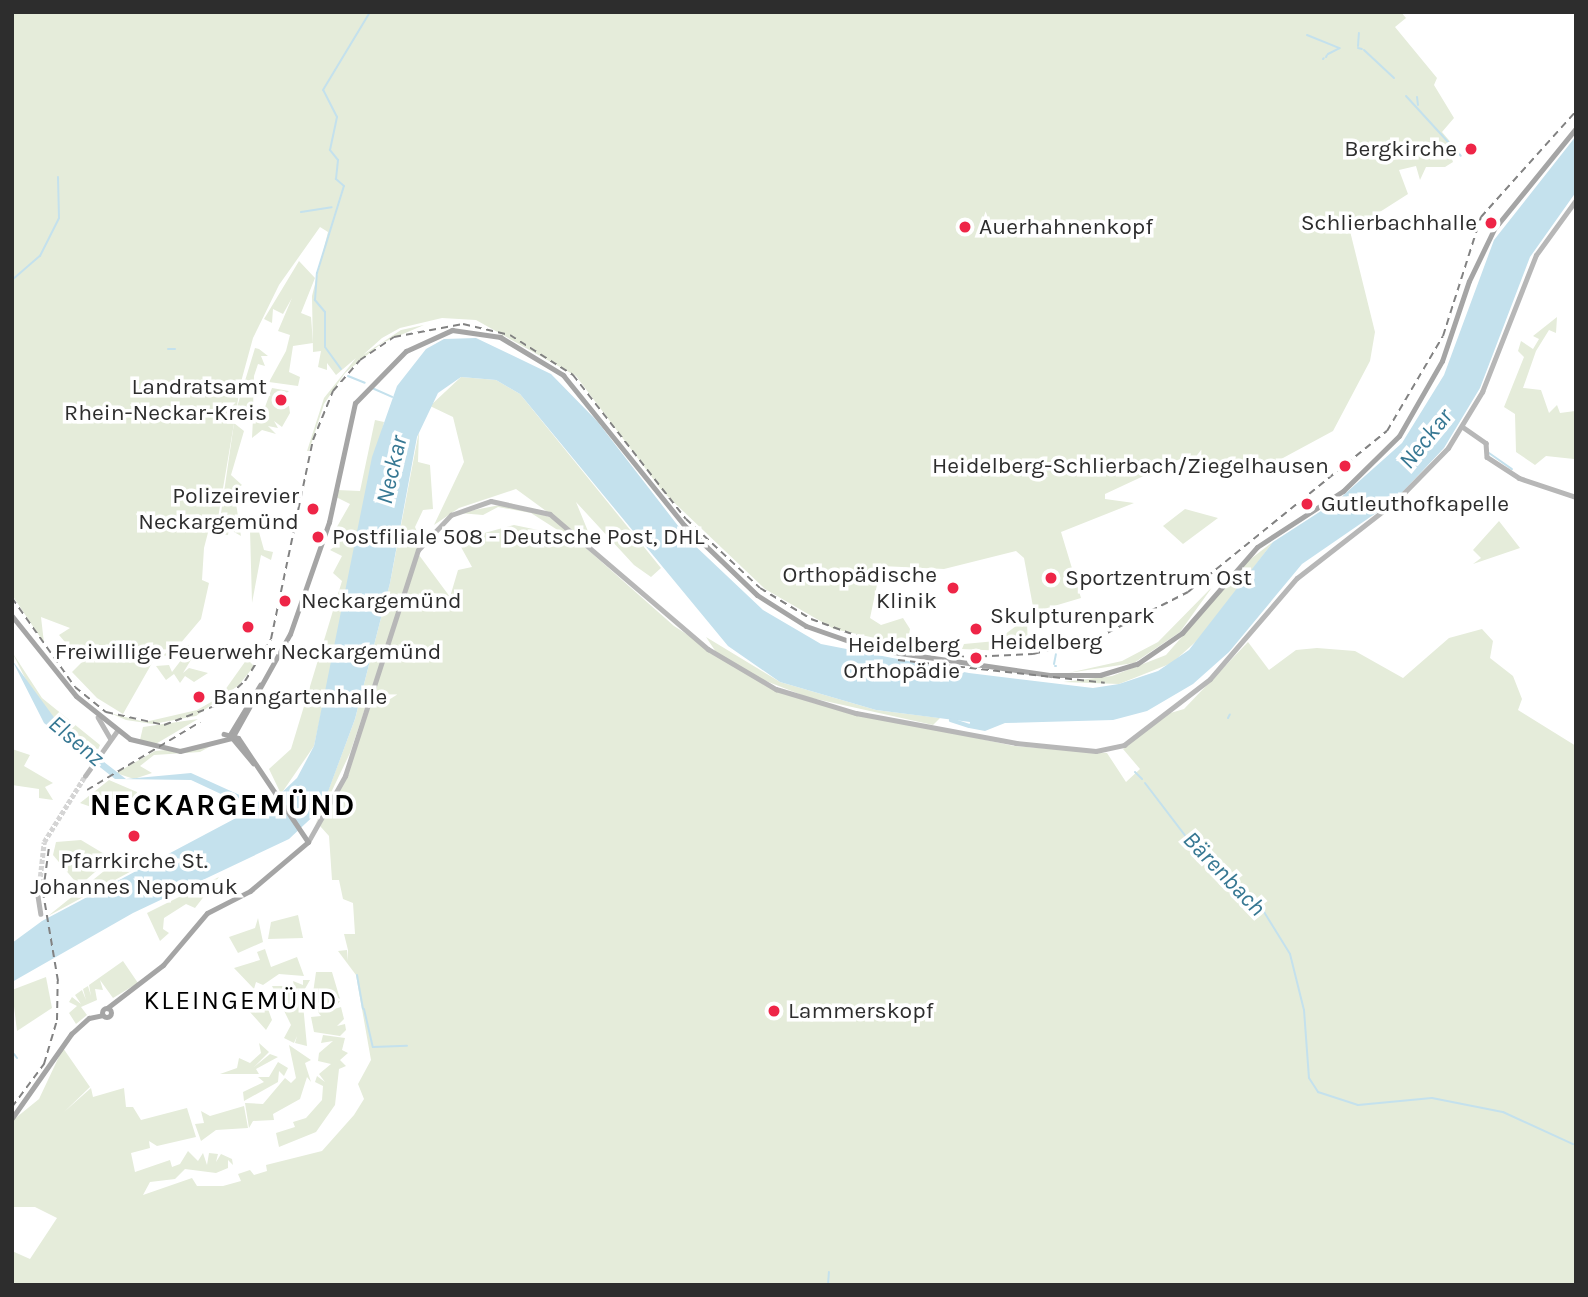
<!DOCTYPE html>
<html>
<head>
<meta charset="utf-8">
<style>
	body { margin:0 }
	#map { position:relative; width:1588px; height:1297px; overflow:hidden; background:#fff; font-family:Karla,sans-serif }
	div>[style] { position:absolute }
	[style*='--x'] { left:calc(var(--x)*1px); top:calc(var(--y)*1px); width:calc(var(--w)*1px); rotate:calc(var(--a)*1deg) }
	.green>* { inset:0; background:#e5ecda }
	.water>* { inset:0; background:#c4e1ed }
	.stream>* { height:2px; margin:-1px; padding:0 1px; transform-origin:1px; border-radius:1px; background:#c4e1ed }
	.canal>* { height:3.5px; margin:-1.75px; padding:0 1.75px; transform-origin:1.75px; border-radius:1.75px; background:#c4e1ed }
	.secondary-tunnel>* { height:4.5px; margin-top:-2.25px; transform-origin:0; background:repeating-linear-gradient(90deg,#d5d5d5 0 4.5px,transparent 0 6.5px) }
	.secondary>* { height:4.5px; margin:-2.25px; padding:0 2.25px; transform-origin:2.25px; border-radius:2.25px; background:#b7b7b7 }
	.primary>* { height:5px; margin:-2.5px; padding:0 2.5px; transform-origin:2.5px; border-radius:2.5px; background:#a5a5a5 }
	.primary>.ring { margin:-2.5px; padding:0; box-sizing:content-box; background:none; border:5px solid #a5a5a5; border-radius:50% }
	.rail>* { height:2px; margin-top:-1px; transform-origin:0; background:repeating-linear-gradient(90deg,#828282 0 7px,transparent 0 12px) }
	.dots>* { width:19px; height:19px; translate:-50% -50%; box-sizing:border-box; border:4px solid #fff; border-radius:50% }
	span { translate:-50% -50%; white-space:nowrap; text-align:center; line-height:1.15; -webkit-text-stroke:7px #fff; paint-order:stroke }
	.poi-label { font-size:23px; color:#2d2d2d }
	.right { translate:-100% -50%; text-align:right }
	.left { translate:0 -50%; text-align:left }
	.water-label { font-size:24px; color:#377893; font-style:italic }
	.quarter-label { font-size:26px; color:#000; letter-spacing:2px }
	.district-label { font-size:30px; color:#000; font-weight:700; letter-spacing:2px }
	.frame { position:absolute; inset:0; border:14px solid #2d2d2d; pointer-events:none }
</style>
</head>
<body>
<div id="map">
	<div class="green">
		<div style="clip-path:polygon(12px 12px,1401px 12px,1406px 18px,1395px 27px,1437px 78px,1434px 85px,1454px 118px,1442px 132px,1459px 152px,1454px 157px,1450px 153px,1453px 162px,1445px 167px,1426px 167px,1420px 180px,1416px 166px,1399px 170px,1408px 194px,1350px 231px,1375px 332px,1370px 361px,1333px 431px,1259px 471px,1180px 459px,1105px 494px,1105px 499px,1134px 503px,1061px 532px,1081px 598px,1034px 612px,1024px 558px,1016px 551px,944px 569px,881px 566px,870px 618px,881px 625px,903px 618px,910px 629px,907px 645px,834px 629px,765px 589px,663px 492px,576px 376px,476px 320px,442px 318px,400px 328px,382px 338px,363px 355px,401px 330px,424px 325px,382px 343px,345px 373px,324px 404px,309px 451px,307px 451px,324px 398px,356px 358px,336px 375px,327px 363px,327px 370px,318px 367px,321px 351px,313px 352px,312px 296px,328px 232px,320px 227px,279px 285px,253px 338px,241px 382px,218px 518px,212px 517px,204px 548px,202px 580px,209px 583px,201px 619px,179px 645px,200px 645px,183px 673px,189px 668px,208px 673px,194px 682px,185px 676px,180px 683px,174px 674px,166px 680px,156px 666px,169px 665px,172px 672px,185px 655px,156px 656px,123px 714px,97px 698px,72px 672px,82px 662px,59px 635px,70px 628px,41px 617px,44px 643px,12px 595px)"></div>
		<div style="clip-path:polygon(299px 261px,315px 278px,301px 313px,311px 317px,313px 343px,293px 346px,289px 372px,300px 377px,298px 386px,269px 382px,286px 351px,290px 335px,278px 331px,292px 298px,283px 314px,273px 309px,272px 323px,264px 319px)"></div>
		<div style="clip-path:polygon(1557px 317px,1556px 333px,1549px 330px,1536px 351px,1523px 388px,1541px 390px,1549px 413px,1557px 405px,1560px 413px,1575px 411px,1576px 468px,1574px 459px,1546px 456px,1535px 465px,1516px 452px,1515px 414px,1504px 407px,1524px 357px,1518px 351px,1521px 341px,1533px 349px,1539px 339px,1533px 336px)"></div>
		<div style="clip-path:polygon(255px 348px,259px 349px,268px 356px,261px 356px,265px 366px,258px 364px,254px 376px,253px 409px,243px 413px,252px 414px,249px 421px,237px 407px)"></div>
		<div style="clip-path:polygon(461px 377px,496px 380px,520px 394px,661px 568px,651px 577px,634px 565px,576px 502px,594px 546px,516px 489px,459px 508px,434px 525px,464px 462px,453px 417px,430px 406px)"></div>
		<div style="clip-path:polygon(272px 388px,289px 391px,273px 404px,289px 406px,290px 413px,282px 427px,274px 421px,278px 428px,268px 426px,276px 434px,262px 430px,252px 438px,253px 418px,261px 418px,257px 406px,265px 407px)"></div>
		<div style="clip-path:polygon(375px 420px,384px 422px,314px 746px,281px 794px,269px 769px,291px 749px,342px 581px,333px 573px,342px 556px,330px 550px,339px 543px,334px 532px,350px 504px,336px 497px,337px 490px,360px 491px)"></div>
		<div style="clip-path:polygon(234px 423px,244px 431px,231px 475px,242px 485px,234px 490px,241px 536px,229px 529px,228px 535px,218px 534px)"></div>
		<div style="clip-path:polygon(419px 431px,418px 462px,430px 465px,433px 509px,423px 510px,415px 527px,421px 541px,350px 753px,315px 826px,355px 719px,390px 583px)"></div>
		<div style="clip-path:polygon(510px 503px,552px 518px,674px 626px,769px 687px,813px 703px,1014px 746px,1107px 753px,1126px 782px,1140px 769px,1123px 749px,1167px 714px,1184px 709px,1248px 642px,1269px 670px,1296px 650px,1317px 648px,1355px 651px,1403px 678px,1449px 638px,1482px 629px,1493px 641px,1490px 658px,1513px 676px,1522px 699px,1518px 710px,1576px 746px,1576px 1285px,12px 1285px,12px 1251px,30px 1259px,57px 1218px,35px 1207px,12px 1207px,12px 1121px,39px 1099px,63px 1048px,90px 1087px,64px 1112px,91px 1088px,93px 1097px,124px 1088px,126px 1107px,133px 1107px,141px 1120px,187px 1108px,196px 1137px,157px 1146px,149px 1141px,150px 1148px,131px 1153px,135px 1172px,170px 1160px,172px 1167px,180px 1164px,188px 1151px,198px 1161px,203px 1153px,207px 1165px,209px 1153px,218px 1154px,216px 1162px,221px 1154px,232px 1159px,233px 1165px,228px 1160px,228px 1168px,216px 1173px,185px 1169px,175px 1179px,150px 1182px,143px 1195px,192px 1178px,197px 1186px,223px 1186px,241px 1181px,238px 1174px,250px 1170px,254px 1175px,267px 1171px,266px 1165px,322px 1151px,354px 1115px,364px 1099px,358px 1084px,371px 1060px,356px 975px,338px 951px,347px 950px,348px 961px,348px 950px,344px 934px,355px 934px,353px 903px,343px 899px,339px 880px,332px 880px,329px 836px,320px 826px,351px 765px,419px 555px,450px 597px,458px 570px,472px 567px,461px 547px,477px 535px,514px 525px,567px 536px,531px 513px,498px 507px,483px 515px,459px 513px)"></div>
		<div style="clip-path:polygon(1185px 509px,1218px 518px,1183px 544px,1163px 526px)"></div>
		<div style="clip-path:polygon(1499px 521px,1520px 548px,1473px 564px,1481px 558px,1473px 550px)"></div>
		<div style="clip-path:polygon(1295px 525px,1273px 542px,1201px 637px,1172px 663px,1119px 684px,1063px 682px,1112px 676px,1166px 655px,1248px 561px)"></div>
		<div style="clip-path:polygon(250px 530px,259px 532px,264px 550px,273px 552px,271px 560px,261px 555px,252px 603px)"></div>
		<div style="clip-path:polygon(1213px 586px,1180px 632px,1134px 663px,1068px 673px,1122px 661px,1158px 642px)"></div>
		<div style="clip-path:polygon(1024px 620px,1027px 621px,1028px 651px,1025px 636px,1006px 637px,1005px 651px,962px 649px,964px 644px,996px 641px)"></div>
		<div style="clip-path:polygon(706px 637px,780px 682px,876px 710px,940px 718px,933px 725px,807px 697px,761px 679px,716px 652px)"></div>
		<div style="clip-path:polygon(12px 652px,42px 698px,100px 745px,95px 757px,38px 704px)"></div>
		<div style="clip-path:polygon(247px 659px,254px 666px,239px 685px,196px 716px,153px 724px,126px 720px,110px 713px,145px 722px,197px 710px,220px 697px)"></div>
		<div style="clip-path:polygon(198px 719px,154px 745px,140px 740px,143px 727px)"></div>
		<div style="clip-path:polygon(211px 746px,200px 752px,154px 755px,140px 766px,152px 773px,134px 779px,116px 773px,155px 751px)"></div>
		<div style="clip-path:polygon(12px 749px,30px 755px,24px 766px,53px 783px,45px 787px,53px 800px,39px 798px,39px 789px,12px 785px)"></div>
		<div style="clip-path:polygon(109px 780px,137px 792px,136px 801px,111px 799px,111px 814px,80px 803px)"></div>
		<div style="clip-path:polygon(81px 840px,111px 858px,79px 886px,53px 855px,56px 842px)"></div>
		<div style="clip-path:polygon(124px 855px,125px 862px,139px 867px,48px 916px)"></div>
		<div style="clip-path:polygon(219px 877px,195px 908px,186px 904px,164px 918px,163px 929px,169px 933px,160px 941px,147px 913px)"></div>
		<div style="clip-path:polygon(298px 915px,303px 938px,268px 939px,271px 922px)"></div>
		<div style="clip-path:polygon(258px 918px,263px 942px,238px 953px,229px 937px,255px 928px)"></div>
		<div style="clip-path:polygon(265px 949px,271px 967px,297px 957px,304px 976px,279px 974px,263px 985px,256px 982px,254px 989px,234px 968px,260px 960px,257px 952px)"></div>
		<div style="clip-path:polygon(123px 961px,138px 983px,113px 998px,100px 980px,103px 990px,95px 989px,97px 1000px,81px 1007px,87px 1015px,76px 1024px,69px 1013px,77px 1006px,69px 1002px,72px 997px,81px 1004px,75px 995px,82px 990px,86px 1000px,83px 989px,88px 986px,91px 996px,89px 985px)"></div>
		<div style="clip-path:polygon(316px 972px,332px 972px,340px 999px,333px 995px,329px 1001px,340px 1001px,334px 1009px,341px 1007px,344px 1019px,337px 1026px,345px 1024px,346px 1030px,340px 1036px,314px 1032px,311px 1017px,321px 1016px,315px 1008px,322px 1004px,312px 1000px)"></div>
		<div style="clip-path:polygon(46px 977px,52px 1008px,17px 1031px,12px 990px)"></div>
		<div style="clip-path:polygon(303px 980px,310px 980px,302px 994px,307px 1046px,295px 1043px,297px 1036px,294px 1043px,284px 1038px,291px 1025px,272px 986px,290px 986px,289px 992px,295px 990px,293px 981px,303px 985px)"></div>
		<div style="clip-path:polygon(263px 995px,272px 1020px,266px 1030px,241px 1002px,254px 997px,258px 1003px)"></div>
		<div style="clip-path:polygon(323px 1035px,345px 1038px,342px 1050px,348px 1053px,340px 1060px,346px 1066px,339px 1069px,335px 1105px,316px 1132px,279px 1147px,276px 1133px,295px 1127px,293px 1122px,306px 1118px,322px 1100px,323px 1086px,315px 1082px,317px 1076px,325px 1082px,319px 1074px,331px 1064px,318px 1061px,319px 1053px,333px 1041px,321px 1043px)"></div>
		<div style="clip-path:polygon(259px 1043px,269px 1052px,254px 1067px,270px 1054px,278px 1057px,256px 1069px,259px 1074px,220px 1074px,237px 1068px,239px 1058px,250px 1063px,261px 1053px)"></div>
		<div style="clip-path:polygon(289px 1045px,311px 1060px,305px 1063px,311px 1082px,307px 1077px,300px 1099px,273px 1114px,274px 1120px,253px 1121px,249px 1128px,245px 1103px,263px 1104px,285px 1078px,291px 1083px,296px 1078px)"></div>
		<div style="clip-path:polygon(278px 1062px,288px 1068px,284px 1076px,279px 1071px,278px 1082px,244px 1101px,243px 1092px,264px 1082px,258px 1077px,269px 1077px)"></div>
		<div style="clip-path:polygon(244px 1106px,248px 1128px,216px 1130px,201px 1141px,195px 1124px,204px 1123px,201px 1111px,210px 1116px)"></div>
	</div>
	<div class="water">
		<div style="clip-path:polygon(1576px 136px,1576px 192px,1530px 257px,1480px 388px,1444px 448px,1395px 500px,1302px 564px,1229px 652px,1193px 684px,1147px 711px,1113px 720px,1005px 723px,985px 731px,969px 728px,970px 722px,876px 710px,780px 682px,728px 646px,520px 394px,496px 380px,461px 377px,438px 393px,417px 437px,390px 583px,355px 719px,322px 808px,289px 839px,133px 913px,12px 982px,12px 943px,42px 921px,253px 809px,191px 780px,115px 779px,44px 723px,12px 660px,64px 731px,126px 779px,191px 773px,255px 802px,275px 799px,297px 778px,314px 746px,372px 457px,397px 386px,426px 349px,444px 339px,476px 338px,551px 374px,597px 421px,689px 540px,763px 610px,821px 644px,969px 673px,1093px 688px,1119px 684px,1158px 671px,1189px 650px,1273px 542px,1338px 500px,1402px 443px,1444px 375px,1494px 240px)"></div>
	</div>
	<div class="stream">
		<div style="--x:1307;--y:35;--w:35;--a:22"></div>
		<div style="--x:1358;--y:46;--w:13;--a:-86"></div>
		<div style="--x:1358;--y:48;--w:4;--a:14"></div>
		<div style="--x:1364;--y:50;--w:41;--a:43"></div>
		<div style="--x:1328;--y:54;--w:13;--a:-27"></div>
		<div style="--x:1326;--y:57;--w:2;--a:-63"></div>
		<div style="--x:1323;--y:59;--w:1;--a:-45"></div>
		<div style="--x:1406;--y:96;--w:81;--a:47.5"></div>
		<div style="--x:1417;--y:97;--w:8;--a:83"></div>
		<div style="--x:301;--y:212;--w:31;--a:-9"></div>
		<div style="--x:12;--y:280;--w:37;--a:-41"></div>
		<div style="--x:40;--y:256;--w:42;--a:-63.4"></div>
		<div style="--x:59;--y:218;--w:41;--a:-91.4"></div>
		<div style="--x:325;--y:346;--w:34;--a:-90"></div>
		<div style="--x:325;--y:312;--w:16;--a:-130"></div>
		<div style="--x:315;--y:300;--w:27;--a:-86"></div>
		<div style="--x:317;--y:273;--w:91;--a:-72.8"></div>
		<div style="--x:344;--y:186;--w:11;--a:-139"></div>
		<div style="--x:336;--y:179;--w:19;--a:-84"></div>
		<div style="--x:338;--y:160;--w:13;--a:-129"></div>
		<div style="--x:330;--y:150;--w:34;--a:-78"></div>
		<div style="--x:337;--y:117;--w:30;--a:-117"></div>
		<div style="--x:323;--y:90;--w:91;--a:-58.9"></div>
		<div style="--x:325;--y:347;--w:27;--a:54"></div>
		<div style="--x:168;--y:349;--w:7;--a:0"></div>
		<div style="--x:348;--y:376;--w:18;--a:22"></div>
		<div style="--x:372;--y:388;--w:22;--a:24"></div>
		<div style="--x:1489;--y:453;--w:28;--a:35"></div>
		<div style="--x:1054;--y:664;--w:10;--a:-79"></div>
		<div style="--x:1055;--y:666;--w:1;--a:0"></div>
		<div style="--x:1228;--y:718;--w:4;--a:-63"></div>
		<div style="--x:1135;--y:772;--w:10;--a:45"></div>
		<div style="--x:1145;--y:783;--w:102;--a:52.6"></div>
		<div style="--x:1207;--y:864;--w:69;--a:38.5"></div>
		<div style="--x:1261;--y:907;--w:55;--a:58.3"></div>
		<div style="--x:1290;--y:954;--w:58;--a:76"></div>
		<div style="--x:1304;--y:1010;--w:68;--a:85.8"></div>
		<div style="--x:1309;--y:1078;--w:17;--a:57"></div>
		<div style="--x:1318;--y:1092;--w:42;--a:18"></div>
		<div style="--x:1358;--y:1105;--w:74;--a:-5.4"></div>
		<div style="--x:1432;--y:1098;--w:72;--a:11.2"></div>
		<div style="--x:1503;--y:1112;--w:77;--a:24.6"></div>
		<div style="--x:357;--y:975;--w:34;--a:80"></div>
		<div style="--x:364;--y:1009;--w:39;--a:77"></div>
		<div style="--x:373;--y:1047;--w:34;--a:-2"></div>
		<div style="--x:14;--y:1054;--w:5;--a:53"></div>
		<div style="--x:828;--y:1285;--w:13;--a:-86"></div>
	</div>
	<div class="canal">
		<div style="--x:951;--y:720;--w:19;--a:18"></div>
	</div>
	<div class="secondary-tunnel">
		<div style="--x:38;--y:896;--w:54;--a:-83.7"></div>
		<div style="--x:44;--y:842;--w:78;--a:-58.2"></div>
	</div>
	<div class="secondary">
		<div style="--x:1463;--y:427;--w:28;--a:35"></div>
		<div style="--x:1486;--y:443;--w:14;--a:86"></div>
		<div style="--x:1487;--y:457;--w:38;--a:33"></div>
		<div style="--x:1519;--y:478;--w:60;--a:18.4"></div>
		<div style="--x:98;--y:717;--w:24;--a:60"></div>
		<div style="--x:85;--y:776;--w:55;--a:-54.6"></div>
		<div style="--x:308;--y:842;--w:76;--a:-60.7"></div>
		<div style="--x:345;--y:776;--w:237;--a:-72.1"></div>
		<div style="--x:418;--y:550;--w:48;--a:-46.7"></div>
		<div style="--x:451;--y:515;--w:42;--a:-19.3"></div>
		<div style="--x:491;--y:501;--w:60;--a:12.4"></div>
		<div style="--x:550;--y:514;--w:208;--a:40.5"></div>
		<div style="--x:708;--y:649;--w:79;--a:30.5"></div>
		<div style="--x:776;--y:689;--w:84;--a:16.7"></div>
		<div style="--x:856;--y:713;--w:163;--a:10.6"></div>
		<div style="--x:1016;--y:743;--w:80;--a:5.7"></div>
		<div style="--x:1096;--y:751;--w:29;--a:-12"></div>
		<div style="--x:1124;--y:745;--w:108;--a:-37.5"></div>
		<div style="--x:1210;--y:679;--w:133;--a:-49.3"></div>
		<div style="--x:1297;--y:578;--w:125;--a:-37.9"></div>
		<div style="--x:1396;--y:501;--w:74;--a:-45.5"></div>
		<div style="--x:1448;--y:448;--w:66;--a:-58.7"></div>
		<div style="--x:1482;--y:392;--w:147;--a:-68.5"></div>
		<div style="--x:1536;--y:255;--w:68;--a:-54"></div>
		<div style="--x:38;--y:896;--w:18;--a:81"></div>
	</div>
	<div class="primary">
		<div style="--x:12;--y:616;--w:102;--a:51.3"></div>
		<div style="--x:76;--y:696;--w:69;--a:38.5"></div>
		<div style="--x:130;--y:739;--w:51;--a:13.5"></div>
		<div style="--x:180;--y:751;--w:54;--a:-14"></div>
		<div style="--x:229;--y:736;--w:60;--a:-58.7"></div>
		<div style="--x:232;--y:738;--w:119;--a:-60.9"></div>
		<div style="--x:290;--y:634;--w:119;--a:-70.8"></div>
		<div style="--x:329;--y:522;--w:122;--a:-77.7"></div>
		<div style="--x:355;--y:403;--w:73;--a:-45.6"></div>
		<div style="--x:406;--y:351;--w:51;--a:-24.5"></div>
		<div style="--x:452;--y:330;--w:49;--a:8.3"></div>
		<div style="--x:500;--y:337;--w:74;--a:31.1"></div>
		<div style="--x:563;--y:375;--w:193;--a:51.1"></div>
		<div style="--x:684;--y:525;--w:101;--a:43.8"></div>
		<div style="--x:757;--y:595;--w:58;--a:32.3"></div>
		<div style="--x:806;--y:626;--w:70;--a:19.2"></div>
		<div style="--x:872;--y:649;--w:181;--a:8.3"></div>
		<div style="--x:1051;--y:675;--w:49;--a:0"></div>
		<div style="--x:1100;--y:675;--w:39;--a:-17"></div>
		<div style="--x:1137;--y:664;--w:55;--a:-34.6"></div>
		<div style="--x:1182;--y:633;--w:114;--a:-48.9"></div>
		<div style="--x:1257;--y:547;--w:103;--a:-33.1"></div>
		<div style="--x:1343;--y:491;--w:78;--a:-44.5"></div>
		<div style="--x:1399;--y:436;--w:86;--a:-60.2"></div>
		<div style="--x:1442;--y:361;--w:84;--a:-71.4"></div>
		<div style="--x:1469;--y:281;--w:58;--a:-64.3"></div>
		<div style="--x:1494;--y:229;--w:130;--a:-50.9"></div>
		<div style="--x:232;--y:738;--w:33;--a:50"></div>
		<div style="--x:107;--y:1008;--w:71;--a:-37.5"></div>
		<div style="--x:163;--y:965;--w:68;--a:-49.8"></div>
		<div style="--x:207;--y:913;--w:48;--a:-27.1"></div>
		<div style="--x:250;--y:891;--w:76;--a:-40.2"></div>
		<div style="--x:308;--y:842;--w:125;--a:-123.9"></div>
		<div style="--x:238;--y:738;--w:15;--a:-164"></div>
		<div class="ring" style="left:102.5px;top:1008.5px;width:4px;height:4px"></div>
		<div style="--x:12;--y:1118;--w:103;--a:-54.9"></div>
		<div style="--x:71;--y:1034;--w:24;--a:-42"></div>
		<div style="--x:89;--y:1018;--w:14;--a:-12"></div>
	</div>
	<div class="rail">
		<div style="--x:12;--y:598;--w:109;--a:54.7"></div>
		<div style="--x:75;--y:687;--w:40;--a:39"></div>
		<div style="--x:106;--y:712;--w:59;--a:12.6"></div>
		<div style="--x:164;--y:725;--w:60;--a:-20.6"></div>
		<div style="--x:220;--y:704;--w:34;--a:-43"></div>
		<div style="--x:245;--y:681;--w:49;--a:-58.2"></div>
		<div style="--x:271;--y:639;--w:203;--a:-78.1"></div>
		<div style="--x:313;--y:440;--w:53;--a:-67.8"></div>
		<div style="--x:333;--y:391;--w:41;--a:-48.9"></div>
		<div style="--x:360;--y:360;--w:41;--a:-34.1"></div>
		<div style="--x:394;--y:337;--w:70;--a:-10.7"></div>
		<div style="--x:463;--y:324;--w:48;--a:13.2"></div>
		<div style="--x:510;--y:335;--w:75;--a:32.4"></div>
		<div style="--x:573;--y:375;--w:183;--a:51.9"></div>
		<div style="--x:686;--y:519;--w:101;--a:43"></div>
		<div style="--x:760;--y:588;--w:60;--a:31.3"></div>
		<div style="--x:811;--y:619;--w:67;--a:20.1"></div>
		<div style="--x:874;--y:642;--w:95;--a:9.1"></div>
		<div style="--x:968;--y:657;--w:65;--a:-2.6"></div>
		<div style="--x:1033;--y:654;--w:66;--a:-14"></div>
		<div style="--x:1097;--y:638;--w:102;--a:-26.8"></div>
		<div style="--x:1188;--y:592;--w:256;--a:-39"></div>
		<div style="--x:1387;--y:431;--w:110;--a:-59.5"></div>
		<div style="--x:1443;--y:336;--w:125;--a:-72.3"></div>
		<div style="--x:1481;--y:217;--w:142;--a:-48.1"></div>
		<div style="--x:898;--y:660;--w:208;--a:6.3"></div>
		<div style="--x:87;--y:790;--w:132;--a:-31"></div>
		<div style="--x:12;--y:1107;--w:54;--a:-53.3"></div>
		<div style="--x:44;--y:1064;--w:46;--a:-73.5"></div>
		<div style="--x:57;--y:1020;--w:39;--a:-89"></div>
		<div style="--x:58;--y:981;--w:90;--a:-99.6"></div>
		<div style="--x:43;--y:892;--w:45;--a:-82.4"></div>
	</div>
	<div class="dots">
		<div style="left:1471px;top:149px;background:#ee2547"></div>
		<div style="left:1491px;top:223px;background:#ee2547"></div>
		<div style="left:965px;top:227px;background:#ee2547"></div>
		<div style="left:281px;top:400px;background:#ee2547"></div>
		<div style="left:1345px;top:466px;background:#ee2547"></div>
		<div style="left:1307px;top:504px;background:#ee2547"></div>
		<div style="left:313px;top:509px;background:#ee2547"></div>
		<div style="left:318px;top:537px;background:#ee2547"></div>
		<div style="left:1051px;top:578px;background:#ee2547"></div>
		<div style="left:953px;top:588px;background:#ee2547"></div>
		<div style="left:285px;top:601px;background:#ee2547"></div>
		<div style="left:248px;top:627px;background:#ee2547"></div>
		<div style="left:976px;top:629px;background:#ee2547"></div>
		<div style="left:976px;top:658px;background:#ee2547"></div>
		<div style="left:199px;top:697px;background:#ee2547"></div>
		<div style="left:134px;top:836px;background:#ee2547"></div>
		<div style="left:774px;top:1011px;background:#ee2547"></div>
	</div>
	<div class="poi-label">
		<span class="right" style="left:1457px;top:149px">Bergkirche</span>
		<span class="right" style="left:1477px;top:223px">Schlierbachhalle</span>
		<span class="left" style="left:979px;top:227px">Auerhahnenkopf</span>
		<span class="right" style="left:267px;top:400px">Landratsamt<br>Rhein-Neckar-Kreis</span>
		<span class="right" style="left:1329px;top:466px">Heidelberg-Schlierbach/Ziegelhausen</span>
		<span class="right" style="left:299px;top:509px">Polizeirevier<br>Neckargemünd</span>
		<span class="left" style="left:1321px;top:504px">Gutleuthofkapelle</span>
		<span class="left" style="left:332px;top:537px">Postfiliale 508 - Deutsche Post, DHL</span>
		<span class="right" style="left:937px;top:588px">Orthopädische<br>Klinik</span>
		<span class="left" style="left:1065px;top:578px">Sportzentrum Ost</span>
		<span class="left" style="left:301px;top:601px">Neckargemünd</span>
		<span class="left" style="left:990px;top:629px">Skulpturenpark<br>Heidelberg</span>
		<span class="right" style="left:960px;top:658px">Heidelberg<br>Orthopädie</span>
		<span style="left:248px;top:652px">Freiwillige Feuerwehr Neckargemünd</span>
		<span class="left" style="left:213px;top:697px">Banngartenhalle</span>
		<span style="left:134px;top:874px">Pfarrkirche St.<br>Johannes Nepomuk</span>
		<span class="left" style="left:788px;top:1011px">Lammerskopf</span>
	</div>
	<div class="water-label">
		<span style="left:1426px;top:439px;rotate:-51deg">Neckar</span>
		<span style="left:392px;top:470px;rotate:-77deg">Neckar</span>
		<span style="left:76px;top:741px;rotate:40deg">Elsenz</span>
		<span style="left:1224px;top:874px;rotate:46deg">Bärenbach</span>
	</div>
	<div class="quarter-label">
		<span style="left:241px;top:1001px">KLEINGEMÜND</span>
	</div>
	<div class="district-label">
		<span style="left:223px;top:805px">NECKARGEMÜND</span>
	</div>
	<div class="frame"></div>
</div>
</body>
</html>
